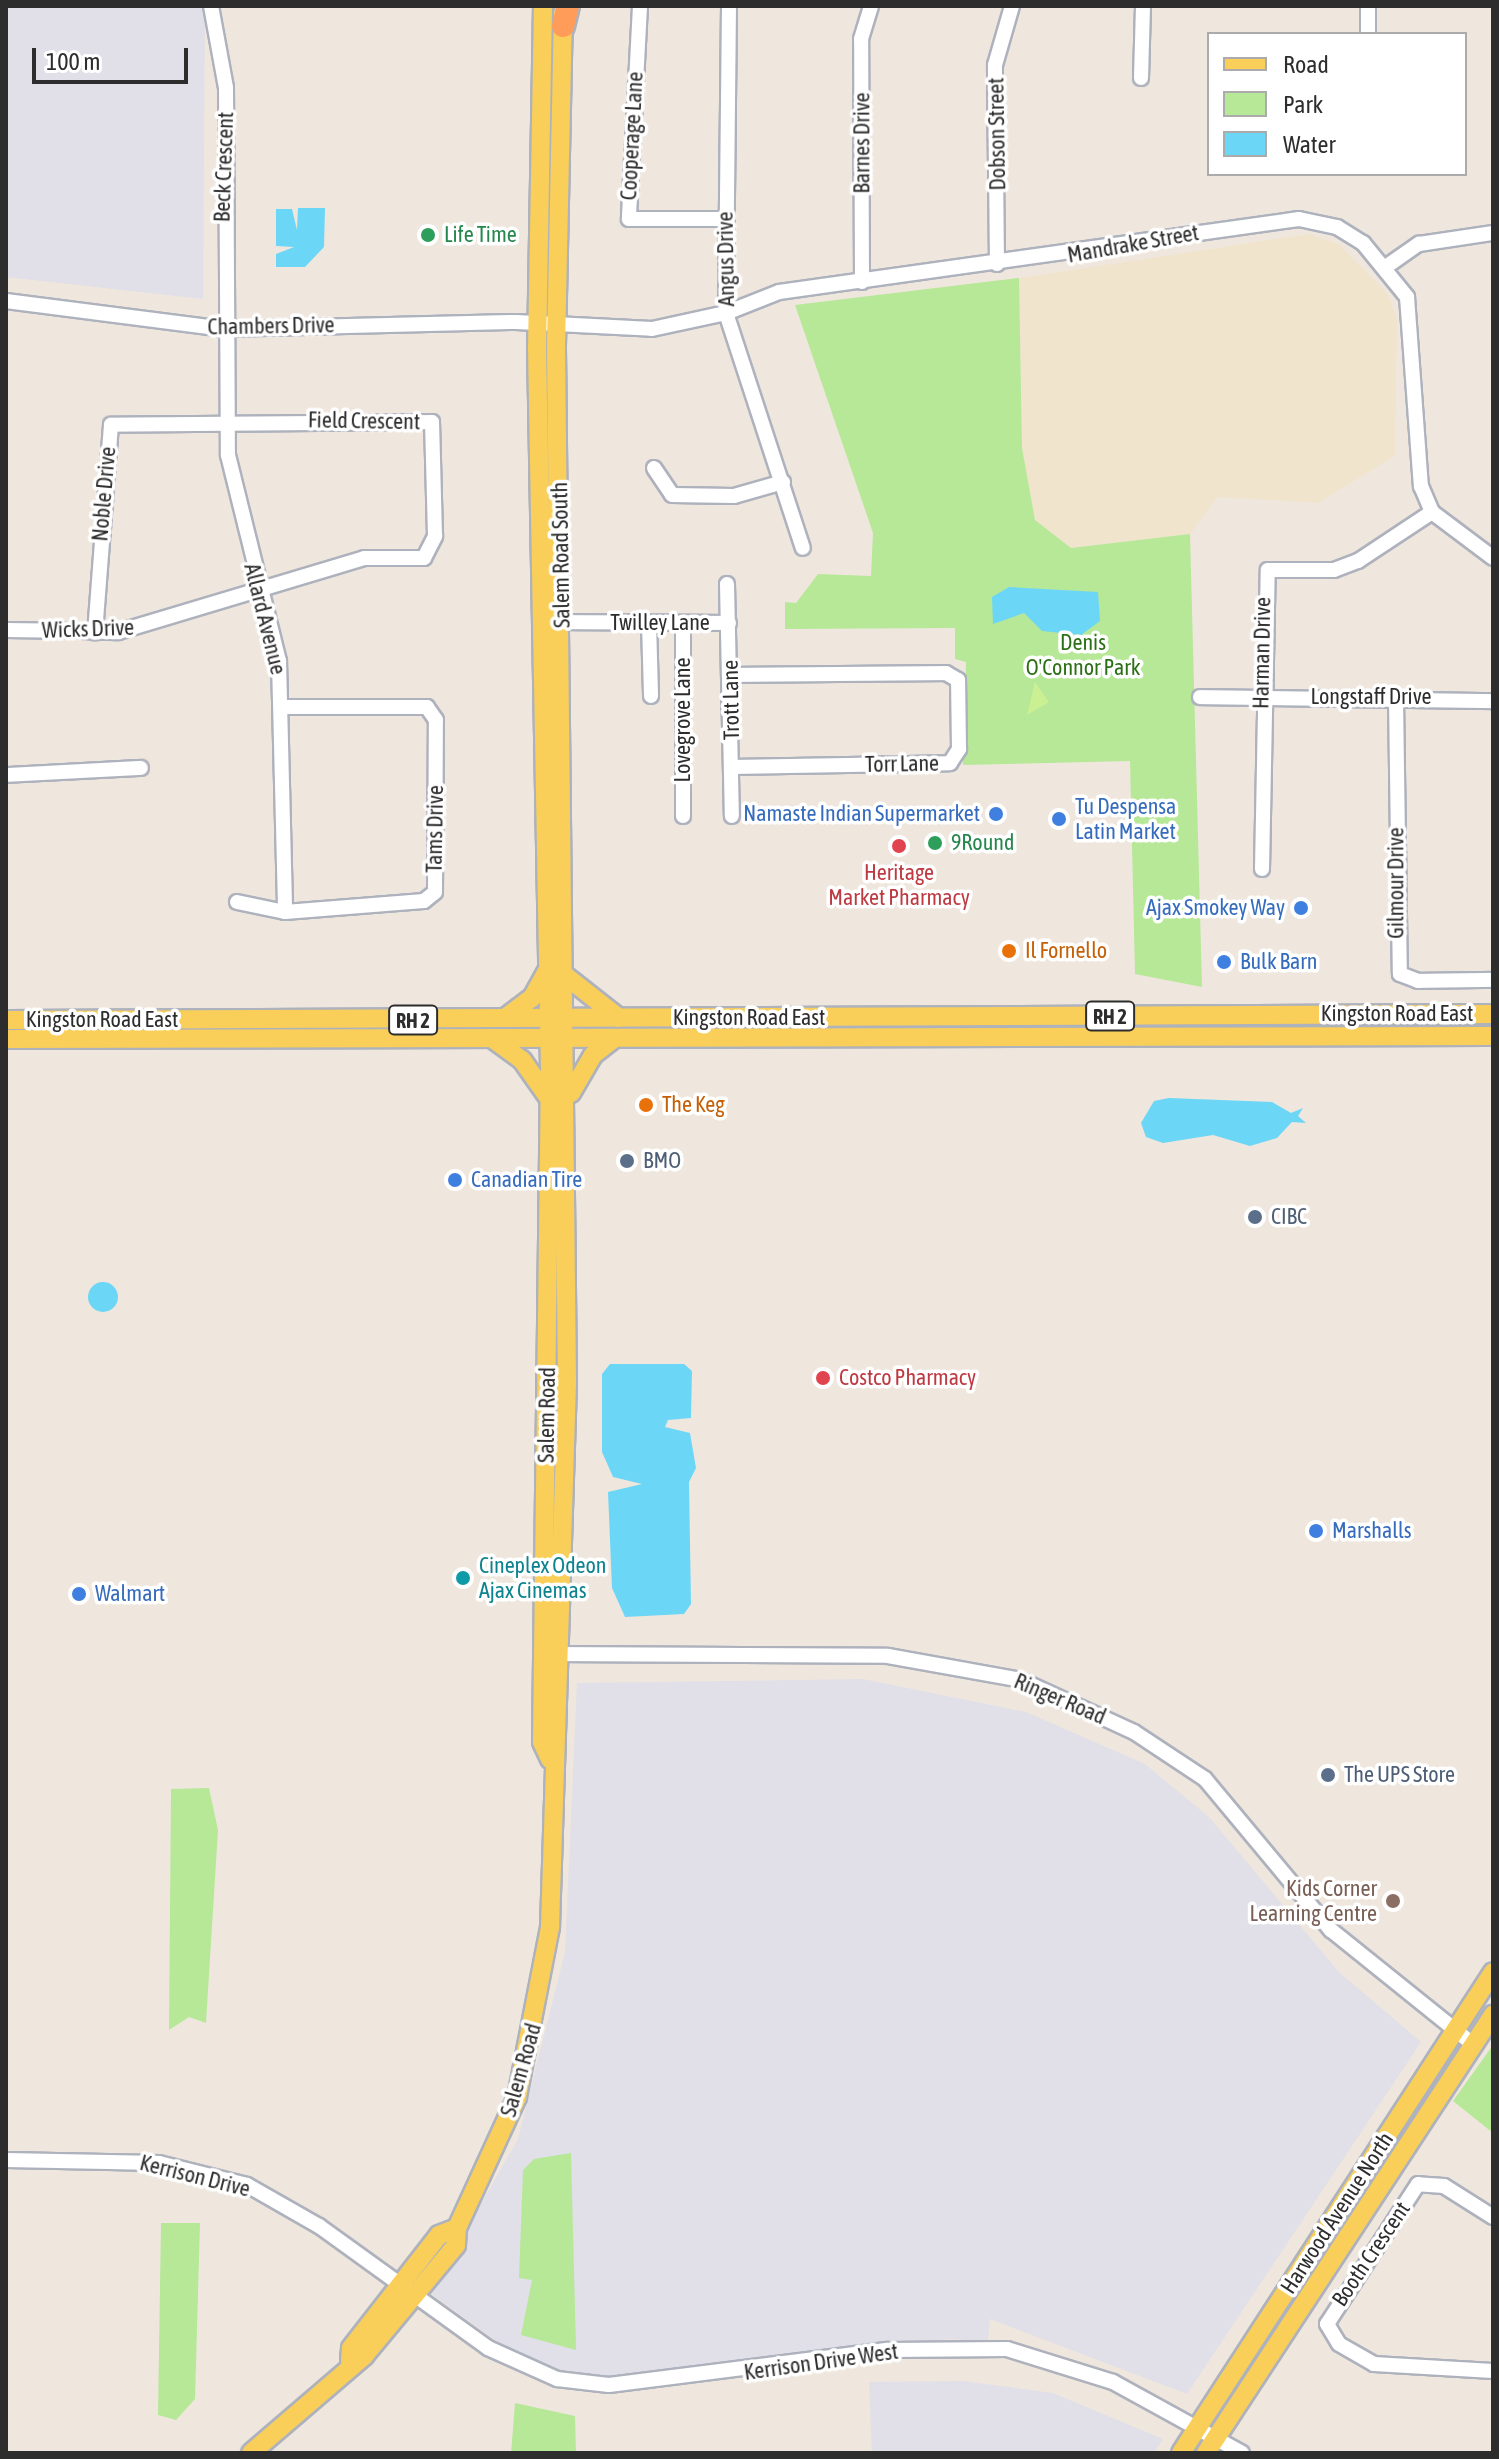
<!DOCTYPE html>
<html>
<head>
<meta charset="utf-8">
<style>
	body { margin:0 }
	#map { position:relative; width:1499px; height:2459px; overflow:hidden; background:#efe7de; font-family:"Asap Condensed",sans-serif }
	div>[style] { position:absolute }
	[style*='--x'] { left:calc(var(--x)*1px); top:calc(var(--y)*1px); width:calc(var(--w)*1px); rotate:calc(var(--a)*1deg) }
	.industrial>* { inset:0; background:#e1dfe7 }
	.education>* { inset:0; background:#f1e4cd }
	.green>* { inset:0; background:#b6e898 }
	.pitch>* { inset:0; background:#cbf094 }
	.water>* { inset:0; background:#6cd6f6 }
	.round { border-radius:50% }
	.roads { filter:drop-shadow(2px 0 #aeb2bd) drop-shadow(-2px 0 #aeb2bd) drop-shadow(0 2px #aeb2bd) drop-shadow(0 -2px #aeb2bd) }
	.minor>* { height:14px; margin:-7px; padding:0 7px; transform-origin:7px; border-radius:7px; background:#fff }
	.major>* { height:18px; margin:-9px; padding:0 9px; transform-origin:9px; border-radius:9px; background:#f9cf59 }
	.highway>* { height:22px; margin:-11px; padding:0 11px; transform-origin:11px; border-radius:11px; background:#ff9c59 }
	.dots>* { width:22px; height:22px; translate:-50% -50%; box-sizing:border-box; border:4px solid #fff; border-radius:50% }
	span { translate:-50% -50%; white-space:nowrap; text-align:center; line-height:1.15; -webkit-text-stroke:7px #fff; paint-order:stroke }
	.shield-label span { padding:2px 6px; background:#fff; border:2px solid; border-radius:6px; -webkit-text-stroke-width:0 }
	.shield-label { font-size:20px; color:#2d2d2d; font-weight:700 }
	.street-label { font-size:22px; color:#2d2d2d }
	.leisure-label { font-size:22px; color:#27864d }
	.left { translate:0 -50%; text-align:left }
	.park-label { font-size:22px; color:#2c7016 }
	.shop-label { font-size:22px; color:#366cbe }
	.right { translate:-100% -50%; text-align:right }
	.health-label { font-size:22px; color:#be3a42 }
	.food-label { font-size:22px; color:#c56008 }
	.service-label { font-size:22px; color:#4e5e75 }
	.culture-label { font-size:22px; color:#0d838f }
	.education-label { font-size:22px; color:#785e54 }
	.frame { position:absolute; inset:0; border:8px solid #2d2d2d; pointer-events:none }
	.legend { position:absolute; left:1207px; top:32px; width:260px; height:144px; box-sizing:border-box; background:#fff; border:2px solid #ababab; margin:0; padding:10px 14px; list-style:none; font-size:24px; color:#2d2d2d }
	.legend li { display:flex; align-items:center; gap:16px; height:40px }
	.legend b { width:40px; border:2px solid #ababab }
	.scale { position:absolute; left:32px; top:48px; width:156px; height:36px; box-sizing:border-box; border:4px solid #2d2d2d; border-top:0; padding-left:10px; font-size:24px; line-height:28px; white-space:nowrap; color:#2d2d2d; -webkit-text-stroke:6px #fff; paint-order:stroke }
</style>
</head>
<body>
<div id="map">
	<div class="industrial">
		<div style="clip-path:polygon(6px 6px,205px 6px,203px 299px,6px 277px)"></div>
		<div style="clip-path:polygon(863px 1679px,1026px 1712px,1145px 1764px,1209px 1817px,1339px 1972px,1421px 2042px,1187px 2394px,990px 2319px,988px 2341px,948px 2339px,605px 2378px,560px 2373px,520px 2358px,430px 2293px,518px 2139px,565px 1952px,577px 1683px)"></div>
		<div style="clip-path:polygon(963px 2381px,1053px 2393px,1163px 2439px,1154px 2453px,872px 2453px,869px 2382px)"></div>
	</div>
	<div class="education">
		<div style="clip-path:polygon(1309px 234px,1339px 244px,1388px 294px,1397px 320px,1395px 456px,1318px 503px,1218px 497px,1190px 534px,1071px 548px,1035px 520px,1022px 448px,1019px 278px)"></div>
	</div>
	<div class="green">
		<div style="clip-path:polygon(1019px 278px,1022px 448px,1035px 520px,1071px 548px,1190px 534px,1202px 987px,1135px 974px,1130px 761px,963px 765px,966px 662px,955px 659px,955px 628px,785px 629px,785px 602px,796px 603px,818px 574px,871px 576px,873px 533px,795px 305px)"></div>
		<div style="clip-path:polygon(209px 1788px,218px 1830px,206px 2023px,189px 2017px,169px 2030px,171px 1789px)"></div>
		<div style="clip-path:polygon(1493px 2045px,1493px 2133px,1453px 2101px)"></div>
		<div style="clip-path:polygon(571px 2153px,576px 2350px,521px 2335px,532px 2280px,519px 2278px,523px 2170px,534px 2159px)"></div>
		<div style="clip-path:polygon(161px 2223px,200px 2223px,195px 2399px,176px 2420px,158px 2415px)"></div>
		<div style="clip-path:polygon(515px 2403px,575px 2416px,576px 2453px,511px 2453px)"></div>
	</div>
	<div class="pitch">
		<div style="clip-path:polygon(1035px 682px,1049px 702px,1027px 715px)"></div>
	</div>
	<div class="water">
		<div style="clip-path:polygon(298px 208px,325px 208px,324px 247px,305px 267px,276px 267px,276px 254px,294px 247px,276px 246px,276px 209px,292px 209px,297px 230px)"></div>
		<div style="clip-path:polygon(1009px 587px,1098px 592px,1100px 621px,1081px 635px,1042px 631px,1024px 613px,993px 624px,992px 597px)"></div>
		<div style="clip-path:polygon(1169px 1098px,1272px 1102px,1291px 1113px,1303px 1108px,1298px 1116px,1306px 1123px,1292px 1122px,1277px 1138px,1250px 1146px,1213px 1135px,1163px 1143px,1146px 1137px,1141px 1123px,1154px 1101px)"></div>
		<div class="round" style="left:88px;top:1282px;width:30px;height:30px"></div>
		<div style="clip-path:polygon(610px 1364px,684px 1364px,692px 1371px,691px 1418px,668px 1420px,665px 1427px,690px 1433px,696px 1468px,689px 1482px,691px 1604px,684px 1614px,625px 1617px,612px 1588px,608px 1492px,642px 1484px,613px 1477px,602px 1452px,602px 1374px)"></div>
	</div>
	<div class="roads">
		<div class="minor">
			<div style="--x:211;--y:6;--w:83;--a:79.6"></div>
			<div style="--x:226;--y:88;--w:367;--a:89.7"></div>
			<div style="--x:228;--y:455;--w:212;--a:76.1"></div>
			<div style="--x:279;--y:661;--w:251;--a:88.6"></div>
			<div style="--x:640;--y:6;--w:213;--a:93"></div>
			<div style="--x:629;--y:219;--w:96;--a:0"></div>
			<div style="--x:729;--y:6;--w:307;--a:90.6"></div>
			<div style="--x:726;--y:313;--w:247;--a:71.9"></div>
			<div style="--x:1368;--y:34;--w:28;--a:-90"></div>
			<div style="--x:1141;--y:78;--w:72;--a:-88.4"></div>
			<div style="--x:997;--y:264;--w:199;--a:-90.6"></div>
			<div style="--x:995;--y:65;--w:61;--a:-73.9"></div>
			<div style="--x:1387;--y:266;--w:39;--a:-35"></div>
			<div style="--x:1419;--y:244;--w:75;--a:-8.5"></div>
			<div style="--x:862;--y:282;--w:243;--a:-90.2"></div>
			<div style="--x:861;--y:39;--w:34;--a:-73"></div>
			<div style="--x:6;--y:301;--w:222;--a:7.3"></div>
			<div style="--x:226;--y:329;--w:290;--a:-1.4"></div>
			<div style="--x:516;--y:322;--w:136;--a:2.9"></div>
			<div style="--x:652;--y:329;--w:76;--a:-12.2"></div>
			<div style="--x:726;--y:313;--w:57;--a:-21.6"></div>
			<div style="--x:779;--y:292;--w:525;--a:-7.99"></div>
			<div style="--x:1299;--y:219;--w:39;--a:12"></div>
			<div style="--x:1337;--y:227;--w:31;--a:32"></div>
			<div style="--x:1363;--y:243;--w:70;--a:50.8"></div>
			<div style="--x:1407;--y:297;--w:190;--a:85.8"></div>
			<div style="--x:1421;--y:486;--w:28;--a:67"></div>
			<div style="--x:1432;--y:512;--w:76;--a:37"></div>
			<div style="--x:654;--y:468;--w:32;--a:56"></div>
			<div style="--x:672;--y:495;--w:62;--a:0.9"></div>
			<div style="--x:734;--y:496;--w:51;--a:-15.9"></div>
			<div style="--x:727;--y:584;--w:232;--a:88.8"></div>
			<div style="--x:550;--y:622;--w:179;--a:0.3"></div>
			<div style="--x:649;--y:623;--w:73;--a:88.4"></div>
			<div style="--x:683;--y:623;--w:193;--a:90"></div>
			<div style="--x:6;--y:630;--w:74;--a:0.8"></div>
			<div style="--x:80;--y:631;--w:38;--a:2"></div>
			<div style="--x:118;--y:632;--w:257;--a:-16.7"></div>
			<div style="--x:364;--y:558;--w:60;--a:0"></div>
			<div style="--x:424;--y:558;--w:25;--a:-63"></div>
			<div style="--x:435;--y:536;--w:114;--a:-91.5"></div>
			<div style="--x:432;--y:422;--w:321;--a:179.5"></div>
			<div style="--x:111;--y:425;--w:208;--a:94.4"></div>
			<div style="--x:1200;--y:697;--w:293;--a:0.8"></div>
			<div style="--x:1396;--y:698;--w:276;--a:89.2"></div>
			<div style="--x:1400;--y:974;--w:19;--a:21"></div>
			<div style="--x:1418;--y:981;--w:75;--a:-0.8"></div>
			<div style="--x:731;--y:767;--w:219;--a:-1"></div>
			<div style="--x:950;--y:763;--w:17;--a:-57"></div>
			<div style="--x:959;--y:749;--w:69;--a:-90.8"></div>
			<div style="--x:958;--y:680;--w:14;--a:-150"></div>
			<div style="--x:946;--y:673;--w:214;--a:179.5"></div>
			<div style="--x:6;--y:775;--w:135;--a:-3"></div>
			<div style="--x:1262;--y:869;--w:299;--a:-88.9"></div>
			<div style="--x:1268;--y:570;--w:66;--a:0"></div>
			<div style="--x:1334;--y:570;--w:26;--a:-21"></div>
			<div style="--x:1358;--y:561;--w:89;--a:-33.5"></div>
			<div style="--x:237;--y:902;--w:49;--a:11.8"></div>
			<div style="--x:285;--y:912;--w:139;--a:-4.5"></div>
			<div style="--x:424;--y:901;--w:14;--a:-39"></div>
			<div style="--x:435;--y:892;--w:172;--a:-89.7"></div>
			<div style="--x:436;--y:720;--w:16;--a:-125"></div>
			<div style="--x:427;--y:707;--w:143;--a:180"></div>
			<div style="--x:550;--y:1654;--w:338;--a:0.3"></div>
			<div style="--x:888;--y:1656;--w:135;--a:10.2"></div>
			<div style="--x:1021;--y:1680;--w:124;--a:24.7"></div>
			<div style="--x:1134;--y:1732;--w:85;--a:33.5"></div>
			<div style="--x:1205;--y:1779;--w:197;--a:50.2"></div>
			<div style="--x:1331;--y:1930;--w:184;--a:38.8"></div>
			<div style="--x:6;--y:2160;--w:153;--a:1.1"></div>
			<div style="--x:159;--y:2163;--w:91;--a:14"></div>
			<div style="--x:247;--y:2185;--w:83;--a:29.7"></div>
			<div style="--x:319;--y:2226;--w:208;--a:35.8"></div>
			<div style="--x:488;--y:2348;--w:76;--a:24.2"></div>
			<div style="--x:557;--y:2379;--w:52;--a:6.6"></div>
			<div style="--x:609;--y:2385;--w:281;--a:-7.2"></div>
			<div style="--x:888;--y:2350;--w:119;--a:-0.5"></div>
			<div style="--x:1007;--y:2349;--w:111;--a:17.3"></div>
			<div style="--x:1113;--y:2382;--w:147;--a:28.8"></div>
			<div style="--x:1493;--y:2217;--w:58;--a:-147.7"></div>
			<div style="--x:1444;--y:2186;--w:26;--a:-176"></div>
			<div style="--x:1418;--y:2184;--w:167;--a:123"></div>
			<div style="--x:1327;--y:2324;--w:23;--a:59"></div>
			<div style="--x:1339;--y:2344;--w:40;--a:29.7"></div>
			<div style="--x:1374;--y:2364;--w:119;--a:3.4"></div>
		</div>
		<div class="major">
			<div style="--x:543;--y:6;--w:341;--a:91"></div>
			<div style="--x:537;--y:347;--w:722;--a:88.97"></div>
			<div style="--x:550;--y:1069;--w:673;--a:90.68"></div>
			<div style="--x:542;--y:1742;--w:19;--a:65"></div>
			<div style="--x:567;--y:977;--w:66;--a:38.3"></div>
			<div style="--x:505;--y:1018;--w:34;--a:-37"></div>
			<div style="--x:532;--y:998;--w:31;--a:-61"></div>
			<div style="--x:6;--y:1020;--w:1487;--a:-0.23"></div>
			<div style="--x:6;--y:1039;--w:1487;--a:-0.12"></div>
			<div style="--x:493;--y:1039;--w:36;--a:36"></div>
			<div style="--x:522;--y:1060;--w:45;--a:54.9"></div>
			<div style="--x:571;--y:1093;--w:44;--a:-59.9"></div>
			<div style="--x:593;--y:1055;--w:24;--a:-38"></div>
			<div style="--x:350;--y:2360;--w:12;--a:-85"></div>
			<div style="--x:351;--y:2348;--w:143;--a:-52.1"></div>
			<div style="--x:439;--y:2235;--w:19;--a:-21"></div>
			<div style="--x:251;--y:2453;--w:149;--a:-40.6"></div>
			<div style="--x:364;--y:2356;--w:144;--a:-50.3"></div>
			<div style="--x:456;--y:2245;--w:17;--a:-87"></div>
			<div style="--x:457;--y:2228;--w:144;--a:-65.4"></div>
			<div style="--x:517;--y:2097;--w:173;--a:-79"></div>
			<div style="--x:550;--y:1927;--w:545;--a:-88.21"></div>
			<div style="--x:567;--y:1382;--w:1036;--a:-90.61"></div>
			<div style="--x:556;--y:346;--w:333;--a:-88.8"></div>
			<div style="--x:1181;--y:2453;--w:573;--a:-57.03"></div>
			<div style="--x:1206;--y:2453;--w:524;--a:-56.77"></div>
		</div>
		<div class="highway">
			<div style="--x:563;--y:26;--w:21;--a:-76"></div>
		</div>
	</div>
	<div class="dots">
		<div style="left:428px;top:235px;background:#2e9e5b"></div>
		<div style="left:996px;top:814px;background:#3f7fe0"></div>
		<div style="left:1059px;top:819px;background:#3f7fe0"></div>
		<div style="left:935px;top:843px;background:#2e9e5b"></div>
		<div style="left:899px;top:846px;background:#e0444e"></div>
		<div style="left:1301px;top:908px;background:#3f7fe0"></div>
		<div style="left:1009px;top:951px;background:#e8710a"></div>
		<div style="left:1224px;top:962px;background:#3f7fe0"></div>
		<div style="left:646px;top:1105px;background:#e8710a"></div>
		<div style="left:627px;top:1161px;background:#5c6f8a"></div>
		<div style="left:455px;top:1180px;background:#3f7fe0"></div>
		<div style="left:1255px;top:1217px;background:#5c6f8a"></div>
		<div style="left:823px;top:1378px;background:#e0444e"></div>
		<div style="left:1316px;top:1531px;background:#3f7fe0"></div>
		<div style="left:463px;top:1578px;background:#0f9aa8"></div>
		<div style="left:79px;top:1594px;background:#3f7fe0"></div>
		<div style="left:1328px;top:1775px;background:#5c6f8a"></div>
		<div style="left:1393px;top:1901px;background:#8d6e63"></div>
	</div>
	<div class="shield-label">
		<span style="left:1110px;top:1016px">RH 2</span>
		<span style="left:413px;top:1020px">RH 2</span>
	</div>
	<div class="street-label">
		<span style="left:997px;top:134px;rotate:-91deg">Dobson Street</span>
		<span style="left:632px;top:136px;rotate:-87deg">Cooperage Lane</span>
		<span style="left:862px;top:143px;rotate:-90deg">Barnes Drive</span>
		<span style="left:224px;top:167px;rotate:-88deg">Beck Crescent</span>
		<span style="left:1133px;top:244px;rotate:-10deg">Mandrake Street</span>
		<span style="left:726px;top:259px;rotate:-91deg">Angus Drive</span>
		<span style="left:271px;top:326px;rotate:-1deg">Chambers Drive</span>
		<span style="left:364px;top:421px;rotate:1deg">Field Crescent</span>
		<span style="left:104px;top:494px;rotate:-85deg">Noble Drive</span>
		<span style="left:561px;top:555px;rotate:-91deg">Salem Road South</span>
		<span style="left:265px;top:619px;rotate:76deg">Allard Avenue</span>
		<span style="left:660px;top:623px">Twilley Lane</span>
		<span style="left:88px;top:629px;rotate:-2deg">Wicks Drive</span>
		<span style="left:1262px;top:653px;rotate:-89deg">Harman Drive</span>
		<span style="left:1371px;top:697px">Longstaff Drive</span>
		<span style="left:731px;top:700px;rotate:-91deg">Trott Lane</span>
		<span style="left:683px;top:720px;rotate:-90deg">Lovegrove Lane</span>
		<span style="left:902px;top:764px;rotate:-1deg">Torr Lane</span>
		<span style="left:435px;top:829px;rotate:-89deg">Tams Drive</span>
		<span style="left:1396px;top:883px;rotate:-90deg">Gilmour Drive</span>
		<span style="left:1397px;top:1014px">Kingston Road East</span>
		<span style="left:749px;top:1018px">Kingston Road East</span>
		<span style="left:102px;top:1020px">Kingston Road East</span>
		<span style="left:547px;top:1415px;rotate:-89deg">Salem Road</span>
		<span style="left:1060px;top:1699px;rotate:23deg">Ringer Road</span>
		<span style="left:521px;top:2070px;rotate:-74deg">Salem Road</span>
		<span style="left:195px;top:2176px;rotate:14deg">Kerrison Drive</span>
		<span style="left:1337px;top:2213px;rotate:-57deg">Harwood Avenue North</span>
		<span style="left:1371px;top:2254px;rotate:-56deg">Booth Crescent</span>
		<span style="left:821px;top:2362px;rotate:-8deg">Kerrison Drive West</span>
	</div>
	<div class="leisure-label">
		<span class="left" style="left:444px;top:235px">Life Time</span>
		<span class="left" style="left:951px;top:843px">9Round</span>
	</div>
	<div class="park-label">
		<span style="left:1083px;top:655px">Denis<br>O'Connor Park</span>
	</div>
	<div class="shop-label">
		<span class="left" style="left:1075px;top:819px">Tu Despensa<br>Latin Market</span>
		<span class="right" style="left:980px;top:814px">Namaste Indian Supermarket</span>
		<span class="right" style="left:1285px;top:908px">Ajax Smokey Way</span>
		<span class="left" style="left:1240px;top:962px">Bulk Barn</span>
		<span class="left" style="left:471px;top:1180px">Canadian Tire</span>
		<span class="left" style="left:1332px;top:1531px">Marshalls</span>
		<span class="left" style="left:95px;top:1594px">Walmart</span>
	</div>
	<div class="health-label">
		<span style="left:899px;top:885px">Heritage<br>Market Pharmacy</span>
		<span class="left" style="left:839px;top:1378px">Costco Pharmacy</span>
	</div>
	<div class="food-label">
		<span class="left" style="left:1025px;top:951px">Il Fornello</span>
		<span class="left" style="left:662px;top:1105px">The Keg</span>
	</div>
	<div class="service-label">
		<span class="left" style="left:643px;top:1161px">BMO</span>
		<span class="left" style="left:1271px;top:1217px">CIBC</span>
		<span class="left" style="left:1344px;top:1775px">The UPS Store</span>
	</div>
	<div class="culture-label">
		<span class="left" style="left:479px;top:1578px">Cineplex Odeon<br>Ajax Cinemas</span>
	</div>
	<div class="education-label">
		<span class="right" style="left:1377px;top:1901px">Kids Corner<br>Learning Centre</span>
	</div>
	<div class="frame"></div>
	<ul class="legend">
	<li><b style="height:10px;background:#f9cf59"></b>Road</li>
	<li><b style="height:22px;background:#b6e898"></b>Park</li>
	<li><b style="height:22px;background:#6cd6f6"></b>Water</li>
	</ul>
	<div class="scale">100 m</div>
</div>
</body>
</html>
